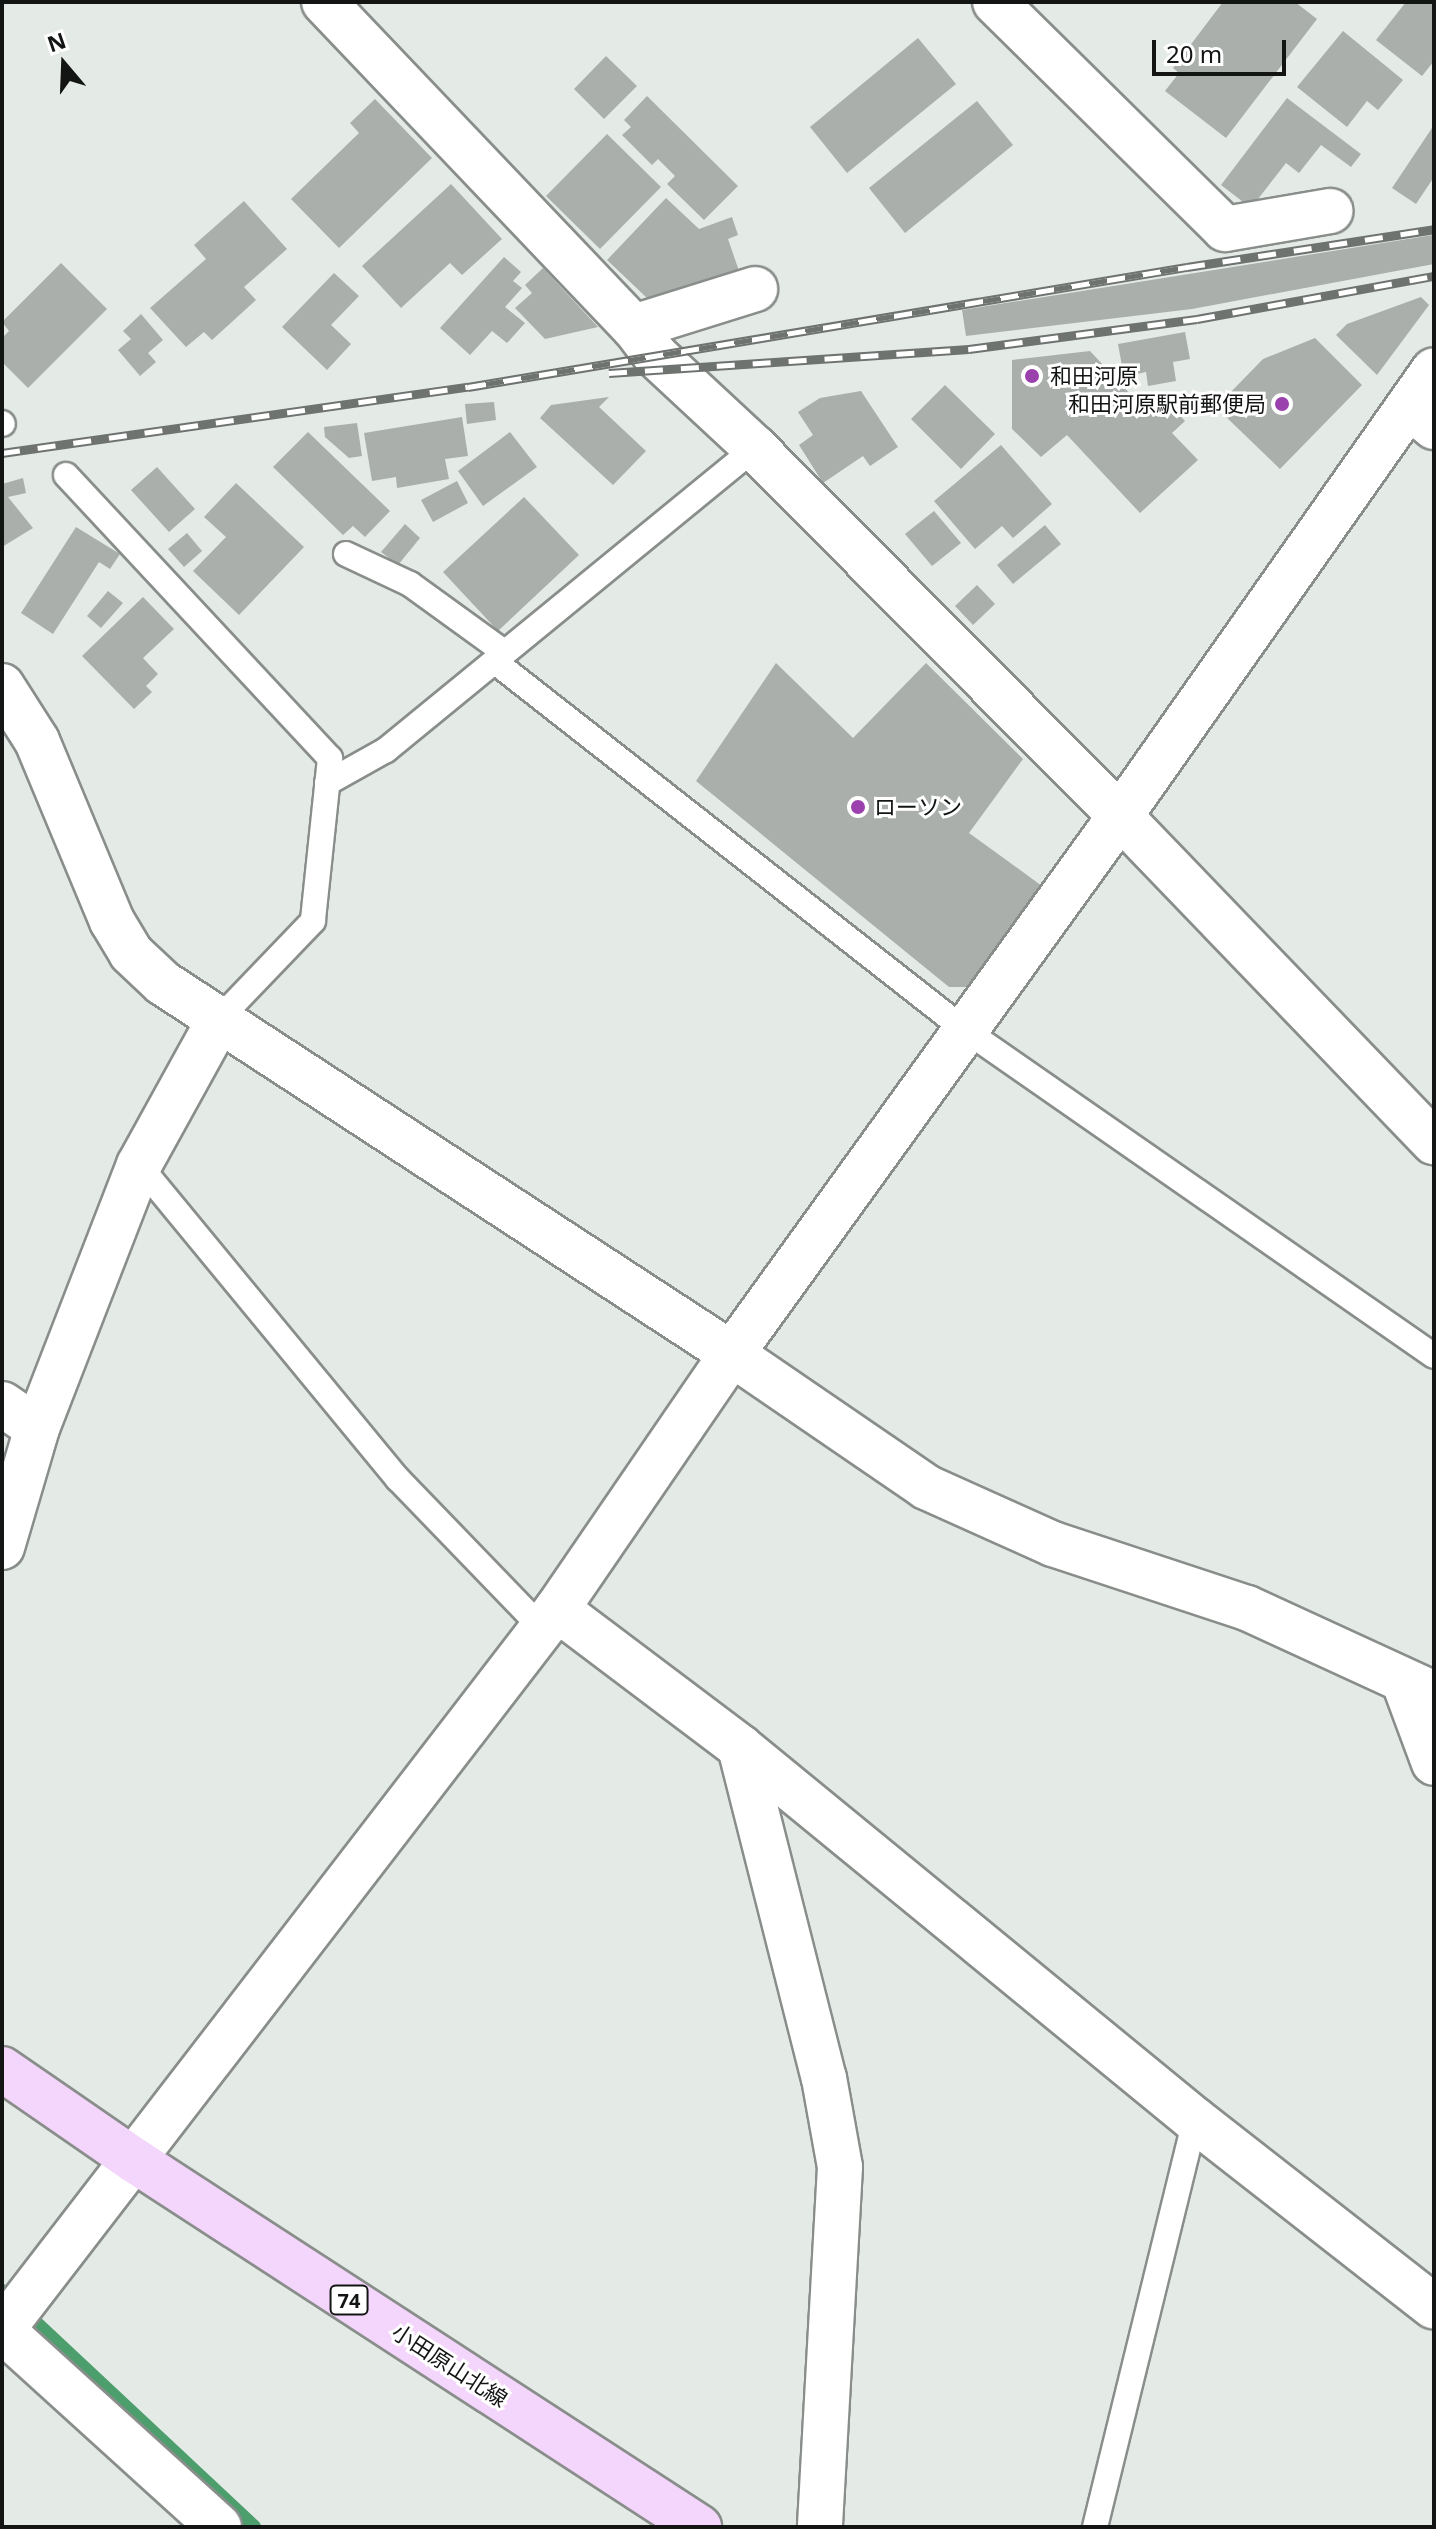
<!DOCTYPE html>
<html>
<head>
<meta charset="utf-8">
<style>
	body { margin:0 }
	#map { position:relative; width:1436px; height:2529px; overflow:hidden; background:#e4eae6; font-family:"Noto Sans","Noto Sans JP",sans-serif }
	div>[style] { position:absolute }
	[style*='--x'] { left:calc(var(--x)*1px); top:calc(var(--y)*1px); width:calc(var(--w)*1px); rotate:calc(var(--a)*1deg) }
	.stream>* { height:14px; margin:-7px; padding:0 7px; transform-origin:7px; border-radius:7px; background:#4c9e6c }
	.building>* { inset:0; background:#aaafab }
	.roads { filter:drop-shadow(2px 0 #898e8b) drop-shadow(-2px 0 #898e8b) drop-shadow(0 2px #898e8b) drop-shadow(0 -2px #898e8b) }
	.service>* { height:24px; margin:-12px; padding:0 12px; transform-origin:12px; border-radius:12px; background:#fff }
	.minor>* { height:44px; margin:-22px; padding:0 22px; transform-origin:22px; border-radius:22px; background:#fff }
	.tertiary>* { height:44px; margin:-22px; padding:0 22px; transform-origin:22px; border-radius:22px; background:#fff }
	.primary>* { height:44px; margin:-22px; padding:0 22px; transform-origin:22px; border-radius:22px; background:#f4d5fb }
	.rail>* { height:9px; margin-top:-4.5px; transform-origin:0; background:repeating-linear-gradient(90deg,#fff 0 18px,#6f7370 0 36px); box-sizing:border-box; border-block:2px solid #6f7370 }
	.dots>* { width:22px; height:22px; translate:-50% -50%; box-sizing:border-box; border:4px solid #fff; border-radius:50% }
	span { translate:-50% -50%; white-space:nowrap; text-align:center; line-height:1.15; -webkit-text-stroke:6px #fff; paint-order:stroke }
	.shield-label span { padding:2px 6px; background:#fff; border:2px solid; border-radius:6px; -webkit-text-stroke-width:0 }
	.shield-label { font-size:20px; color:#131514; font-weight:700 }
	.poi-label { font-size:22px; color:#131514 }
	.left { translate:0 -50%; text-align:left }
	.right { translate:-100% -50%; text-align:right }
	.street-label { font-size:22px; color:#131514 }
	.frame { position:absolute; inset:0; border:4px solid #131514; pointer-events:none }
	.north { position:absolute; left:24px; top:24px; width:80px; height:80px; -webkit-text-stroke:6px #fff; paint-order:stroke; rotate:341deg; font-size:22px; font-weight:700; line-height:32px; text-align:center; color:#131514 }
	.north::after { content:''; display:block; margin:auto; width:28px; height:36px; background:#131514; clip-path:polygon(50% 0,100% 100%,50% 72%,0 100%) }
	.scale { position:absolute; left:1152px; top:40px; width:134px; height:36px; box-sizing:border-box; border:4px solid #131514; border-top:0; padding-left:10px; font-size:24px; line-height:28px; white-space:nowrap; color:#131514; -webkit-text-stroke:6px #fff; paint-order:stroke }
</style>
</head>
<body>
<div id="map">
	<div class="stream">
		<div style="--x:2;--y:2291;--w:345;--a:43.1"></div>
	</div>
	<div class="building">
		<div style="clip-path:polygon(1223px 2px,1295px 2px,1317px 19px,1226px 138px,1165px 91px,1179px 73px,1173px 68px)"></div>
		<div style="clip-path:polygon(1406px 2px,1434px 2px,1434px 61px,1422px 76px,1376px 40px)"></div>
		<div style="clip-path:polygon(1343px 31px,1403px 80px,1378px 110px,1367px 101px,1347px 127px,1297px 87px)"></div>
		<div style="clip-path:polygon(918px 38px,956px 84px,847px 173px,810px 127px)"></div>
		<div style="clip-path:polygon(606px 56px,637px 86px,604px 119px,574px 89px)"></div>
		<div style="clip-path:polygon(647px 96px,738px 186px,704px 220px,667px 184px,675px 176px,658px 159px,652px 165px,622px 135px,631px 127px,624px 120px)"></div>
		<div style="clip-path:polygon(1287px 98px,1361px 154px,1351px 167px,1321px 145px,1299px 173px,1286px 163px,1251px 208px,1221px 185px)"></div>
		<div style="clip-path:polygon(375px 99px,432px 158px,339px 248px,291px 199px,359px 133px,350px 123px)"></div>
		<div style="clip-path:polygon(977px 101px,1013px 145px,905px 233px,869px 188px)"></div>
		<div style="clip-path:polygon(1434px 125px,1434px 177px,1416px 204px,1392px 188px)"></div>
		<div style="clip-path:polygon(607px 134px,661px 187px,600px 249px,546px 196px)"></div>
		<div style="clip-path:polygon(451px 184px,502px 239px,462px 275px,450px 263px,401px 308px,362px 266px)"></div>
		<div style="clip-path:polygon(666px 198px,699px 229px,732px 217px,738px 235px,728px 239px,739px 271px,647px 298px,607px 260px)"></div>
		<div style="clip-path:polygon(244px 201px,287px 249px,244px 287px,256px 300px,212px 340px,204px 332px,186px 347px,150px 308px,206px 259px,194px 245px)"></div>
		<div style="clip-path:polygon(1433px 235px,1434px 264px,1192px 309px,966px 336px,962px 310px)"></div>
		<div style="clip-path:polygon(504px 257px,521px 272px,513px 281px,522px 288px,505px 307px,525px 323px,507px 343px,492px 331px,470px 355px,440px 328px)"></div>
		<div style="clip-path:polygon(61px 263px,107px 309px,28px 388px,2px 362px,2px 338px,9px 331px,2px 322px)"></div>
		<div style="clip-path:polygon(543px 268px,598px 327px,545px 339px,515px 308px,532px 293px,525px 285px)"></div>
		<div style="clip-path:polygon(334px 273px,359px 296px,331px 325px,351px 344px,327px 370px,282px 327px)"></div>
		<div style="clip-path:polygon(1421px 297px,1429px 305px,1377px 375px,1336px 335px,1347px 324px)"></div>
		<div style="clip-path:polygon(141px 314px,163px 340px,148px 353px,156px 362px,140px 376px,118px 350px,131px 339px,123px 331px)"></div>
		<div style="clip-path:polygon(1185px 332px,1190px 359px,1173px 362px,1176px 381px,1148px 386px,1146px 372px,1124px 377px,1118px 344px)"></div>
		<div style="clip-path:polygon(1315px 338px,1362px 385px,1280px 469px,1224px 415px,1236px 403px,1227px 396px,1263px 359px)"></div>
		<div style="clip-path:polygon(1090px 351px,1145px 410px,1161px 395px,1185px 421px,1172px 433px,1198px 460px,1140px 513px,1067px 435px,1041px 457px,1012px 429px,1012px 360px)"></div>
		<div style="clip-path:polygon(945px 385px,995px 434px,961px 469px,911px 419px)"></div>
		<div style="clip-path:polygon(861px 391px,898px 447px,870px 466px,863px 456px,823px 483px,799px 445px,813px 435px,798px 412px,820px 398px)"></div>
		<div style="clip-path:polygon(609px 397px,599px 407px,646px 451px,613px 485px,540px 418px,551px 405px)"></div>
		<div style="clip-path:polygon(494px 402px,496px 420px,467px 424px,465px 404px)"></div>
		<div style="clip-path:polygon(462px 417px,468px 456px,445px 459px,449px 479px,397px 488px,396px 477px,372px 481px,364px 433px)"></div>
		<div style="clip-path:polygon(357px 423px,362px 456px,349px 458px,325px 437px,324px 427px)"></div>
		<div style="clip-path:polygon(308px 432px,390px 511px,365px 537px,353px 526px,343px 535px,273px 467px)"></div>
		<div style="clip-path:polygon(510px 432px,537px 467px,483px 506px,458px 471px)"></div>
		<div style="clip-path:polygon(1001px 445px,1052px 504px,1013px 538px,1002px 526px,975px 549px,934px 501px)"></div>
		<div style="clip-path:polygon(157px 467px,195px 509px,169px 532px,131px 490px)"></div>
		<div style="clip-path:polygon(23px 478px,26px 493px,8px 497px,33px 528px,2px 547px,2px 484px)"></div>
		<div style="clip-path:polygon(457px 481px,468px 503px,433px 522px,421px 500px)"></div>
		<div style="clip-path:polygon(236px 483px,304px 547px,239px 615px,193px 571px,226px 537px,204px 517px)"></div>
		<div style="clip-path:polygon(524px 497px,579px 555px,498px 631px,443px 572px)"></div>
		<div style="clip-path:polygon(934px 511px,961px 543px,932px 566px,905px 534px)"></div>
		<div style="clip-path:polygon(405px 524px,420px 538px,398px 565px,381px 552px)"></div>
		<div style="clip-path:polygon(1045px 525px,1061px 544px,1013px 584px,997px 565px)"></div>
		<div style="clip-path:polygon(76px 527px,120px 554px,110px 569px,99px 562px,53px 634px,21px 613px)"></div>
		<div style="clip-path:polygon(187px 533px,202px 551px,184px 567px,168px 549px)"></div>
		<div style="clip-path:polygon(977px 585px,995px 604px,973px 625px,955px 606px)"></div>
		<div style="clip-path:polygon(108px 591px,123px 603px,101px 628px,87px 616px)"></div>
		<div style="clip-path:polygon(143px 597px,174px 629px,143px 658px,158px 674px,146px 686px,152px 692px,134px 709px,82px 656px)"></div>
		<div style="clip-path:polygon(776px 663px,853px 738px,926px 663px,1023px 759px,969px 833px,1042px 886px,970px 987px,949px 987px,696px 781px)"></div>
	</div>
	<div class="roads">
		<div class="service">
			<div style="--x:2;--y:423;--w:1;--a:45"></div>
			<div style="--x:66;--y:475;--w:387;--a:47"></div>
			<div style="--x:330;--y:758;--w:164;--a:96"></div>
			<div style="--x:313;--y:921;--w:134;--a:133.8"></div>
			<div style="--x:346;--y:554;--w:71;--a:25.1"></div>
			<div style="--x:410;--y:584;--w:116;--a:35.9"></div>
			<div style="--x:494;--y:661;--w:598;--a:38.08"></div>
			<div style="--x:965;--y:1030;--w:571;--a:34.8"></div>
			<div style="--x:327;--y:783;--w:68;--a:-29.2"></div>
			<div style="--x:386;--y:750;--w:477;--a:-39.3"></div>
			<div style="--x:139;--y:1165;--w:407;--a:50.5"></div>
			<div style="--x:398;--y:1479;--w:206;--a:46"></div>
			<div style="--x:1095;--y:2527;--w:419;--a:-76.2"></div>
		</div>
		<div class="minor">
			<div style="--x:995;--y:2;--w:323;--a:44.6"></div>
			<div style="--x:1225;--y:229;--w:107;--a:-9.7"></div>
			<div style="--x:634;--y:327;--w:127;--a:-17.4"></div>
			<div style="--x:1409;--y:406;--w:33;--a:40"></div>
			<div style="--x:2;--y:686;--w:65;--a:57.5"></div>
			<div style="--x:37;--y:741;--w:195;--a:67.4"></div>
			<div style="--x:112;--y:921;--w:37;--a:59"></div>
			<div style="--x:131;--y:953;--w:44;--a:43.2"></div>
			<div style="--x:163;--y:983;--w:679;--a:33.11"></div>
			<div style="--x:732;--y:1354;--w:235;--a:34.4"></div>
			<div style="--x:926;--y:1487;--w:139;--a:24.2"></div>
			<div style="--x:1053;--y:1544;--w:204;--a:18.3"></div>
			<div style="--x:1247;--y:1608;--w:206;--a:24.7"></div>
			<div style="--x:1120;--y:816;--w:453;--a:46.1"></div>
			<div style="--x:2;--y:1404;--w:42;--a:34.4"></div>
			<div style="--x:2;--y:1547;--w:124;--a:-73.6"></div>
			<div style="--x:37;--y:1428;--w:282;--a:-68.8"></div>
			<div style="--x:139;--y:1165;--w:168;--a:-61.1"></div>
			<div style="--x:557;--y:1609;--w:229;--a:37"></div>
			<div style="--x:740;--y:1747;--w:588;--a:39.34"></div>
			<div style="--x:1195;--y:2120;--w:303;--a:38"></div>
			<div style="--x:1404;--y:1682;--w:86;--a:69.7"></div>
			<div style="--x:740;--y:1747;--w:341;--a:75.8"></div>
			<div style="--x:824;--y:2078;--w:90;--a:79.8"></div>
			<div style="--x:840;--y:2167;--w:361;--a:93.2"></div>
			<div style="--x:2;--y:2330;--w:293;--a:42.2"></div>
		</div>
		<div class="tertiary">
			<div style="--x:324;--y:2;--w:449;--a:46.4"></div>
			<div style="--x:634;--y:327;--w:35;--a:53"></div>
			<div style="--x:655;--y:355;--w:137;--a:42.9"></div>
			<div style="--x:755;--y:448;--w:518;--a:45.23"></div>
			<div style="--x:2;--y:2330;--w:910;--a:-52.41"></div>
			<div style="--x:557;--y:1609;--w:303;--a:-55.6"></div>
			<div style="--x:728;--y:1359;--w:670;--a:-54.17"></div>
			<div style="--x:1120;--y:816;--w:545;--a:-54.85"></div>
		</div>
		<div class="primary">
			<div style="--x:2;--y:2069;--w:160;--a:34.6"></div>
			<div style="--x:134;--y:2160;--w:674;--a:33.01"></div>
		</div>
	</div>
	<div class="rail">
		<div style="--x:609;--y:373;--w:361;--a:-3.8"></div>
		<div style="--x:969;--y:349;--w:230;--a:-7.5"></div>
		<div style="--x:1197;--y:319;--w:241;--a:-10.3"></div>
		<div style="--x:2;--y:453;--w:471;--a:-8.1"></div>
		<div style="--x:468;--y:387;--w:729;--a:-9.48"></div>
		<div style="--x:1187;--y:267;--w:250;--a:-8.7"></div>
	</div>
	<div class="dots">
		<div style="left:1032px;top:376px;background:#9b41ad"></div>
		<div style="left:1282px;top:404px;background:#9b41ad"></div>
		<div style="left:858px;top:807px;background:#9b41ad"></div>
	</div>
	<div class="shield-label">
		<span style="left:349px;top:2300px">74</span>
	</div>
	<div class="poi-label">
		<span class="left" style="left:1050px;top:376px">和田河原</span>
		<span class="right" style="left:1266px;top:404px">和田河原駅前郵便局</span>
		<span class="left" style="left:874px;top:807px">ローソン</span>
	</div>
	<div class="street-label">
		<span style="left:450px;top:2365px;rotate:33deg">小田原山北線</span>
	</div>
	<div class="frame"></div>
	<div class="north">N</div>
	<div class="scale">20 m</div>
</div>
</body>
</html>
